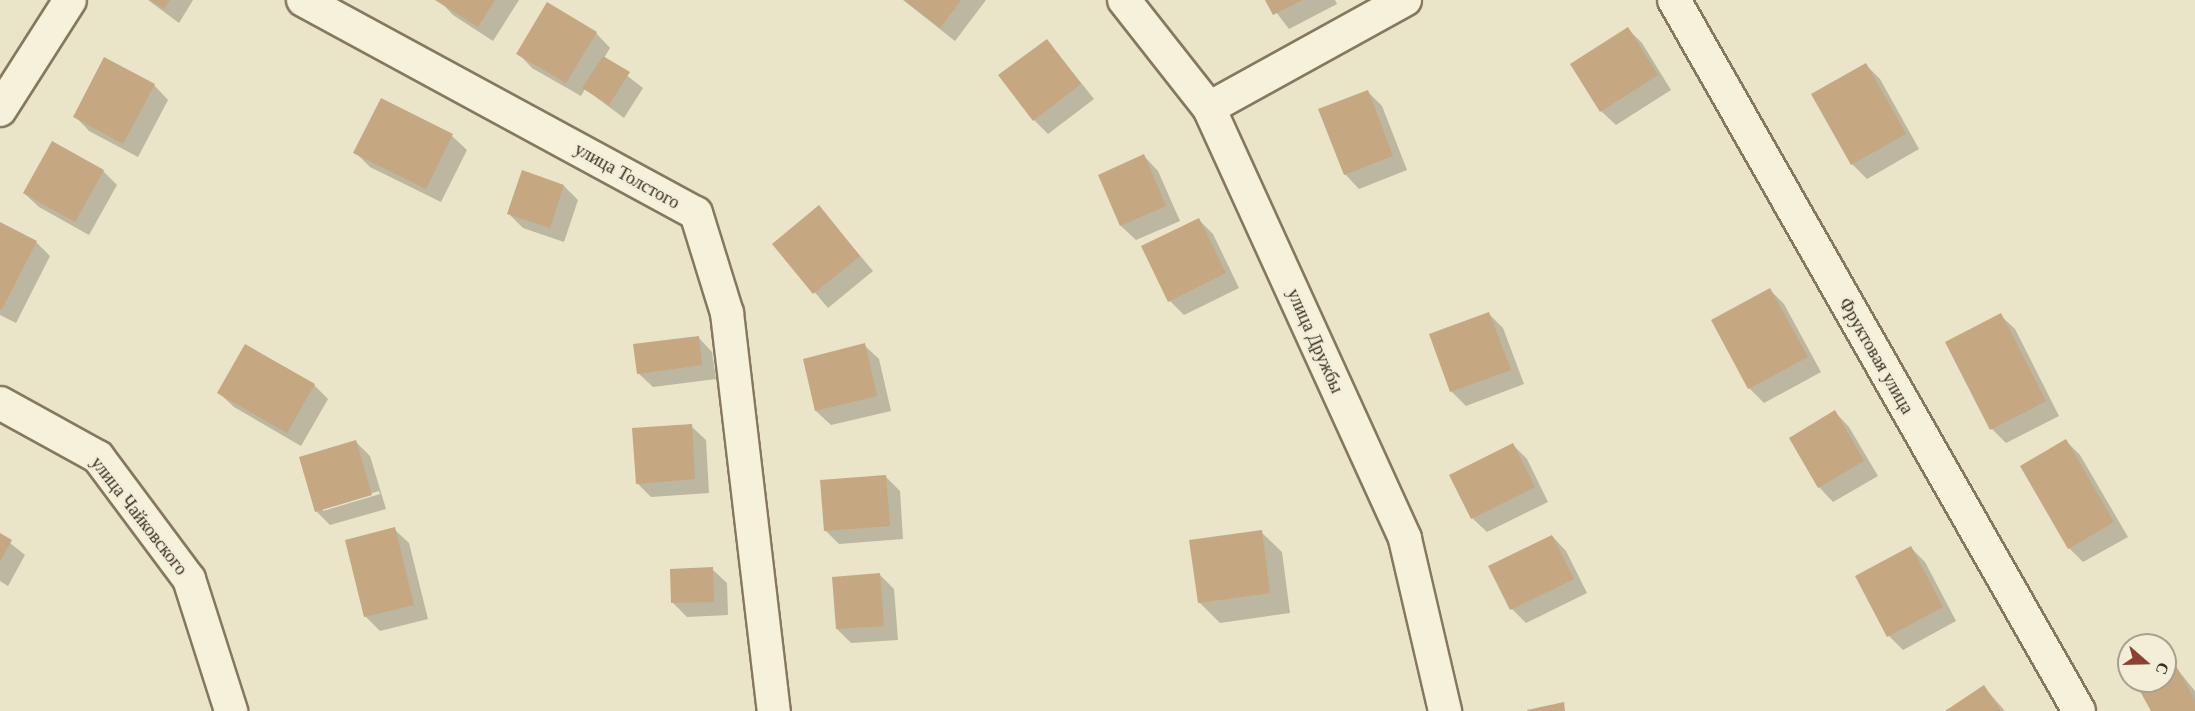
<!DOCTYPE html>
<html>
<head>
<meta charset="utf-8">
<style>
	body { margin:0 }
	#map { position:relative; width:2195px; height:711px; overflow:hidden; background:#eae5c8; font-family:Georgia,serif }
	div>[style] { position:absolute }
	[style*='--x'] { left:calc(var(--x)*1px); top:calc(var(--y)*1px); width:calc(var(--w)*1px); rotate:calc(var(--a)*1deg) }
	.shadow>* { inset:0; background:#0003 }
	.building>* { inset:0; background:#c5a782 }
	.roads { filter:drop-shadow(2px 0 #85785f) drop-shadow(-2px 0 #85785f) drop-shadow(0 2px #85785f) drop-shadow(0 -2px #85785f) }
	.minor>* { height:32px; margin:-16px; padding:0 16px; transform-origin:16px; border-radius:16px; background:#f6f1db }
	span { translate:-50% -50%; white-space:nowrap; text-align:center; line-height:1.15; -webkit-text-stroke:5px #f3eed7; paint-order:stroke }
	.street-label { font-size:18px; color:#372e21 }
	.north { position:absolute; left:2117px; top:633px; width:60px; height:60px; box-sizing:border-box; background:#f3eed7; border:2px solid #a8a18e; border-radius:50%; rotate:110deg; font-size:16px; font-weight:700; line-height:24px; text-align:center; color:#372e21 }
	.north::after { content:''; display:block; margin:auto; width:21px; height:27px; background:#8e4035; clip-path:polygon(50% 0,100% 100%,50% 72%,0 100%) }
</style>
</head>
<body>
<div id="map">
	<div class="shadow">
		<div style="clip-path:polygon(148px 0,193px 0,179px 23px)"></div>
		<div style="clip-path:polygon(439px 0,519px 0,493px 41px,453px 15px)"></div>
		<div style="clip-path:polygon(903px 0,986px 0,955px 41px)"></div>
		<div style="clip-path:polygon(1267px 0,1335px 0,1337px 4px,1289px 29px)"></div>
		<div style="clip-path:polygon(1628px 29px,1642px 43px,1671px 90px,1616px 125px,1601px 111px)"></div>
		<div style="clip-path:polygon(596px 33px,610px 48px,604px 58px,643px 88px,624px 118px,585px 89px,581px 96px,532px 68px,518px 53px)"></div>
		<div style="clip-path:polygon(1047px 40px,1094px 99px,1048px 134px,1034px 120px)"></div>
		<div style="clip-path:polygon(1866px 65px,1880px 79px,1919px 149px,1867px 179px,1852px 164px,1813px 94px)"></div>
		<div style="clip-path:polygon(154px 85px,168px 100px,138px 157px,89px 131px,75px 116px)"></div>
		<div style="clip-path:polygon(1367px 91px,1382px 106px,1407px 170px,1359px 189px,1345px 174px)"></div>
		<div style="clip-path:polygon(381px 100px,452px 136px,467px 150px,441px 202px,370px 167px,355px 152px)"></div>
		<div style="clip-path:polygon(1144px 156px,1158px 171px,1180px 221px,1136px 240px,1121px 226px,1100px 176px)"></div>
		<div style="clip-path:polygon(103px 171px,117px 185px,89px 235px,39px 207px,24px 193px)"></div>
		<div style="clip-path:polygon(564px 186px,578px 200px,564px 242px,523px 228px,509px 214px)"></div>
		<div style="clip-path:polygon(819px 207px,873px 271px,828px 308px,774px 244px)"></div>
		<div style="clip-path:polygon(1199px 220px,1213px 234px,1239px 288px,1184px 315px,1170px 301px)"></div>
		<div style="clip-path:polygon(0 224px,36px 242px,50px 256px,16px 323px,0 315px)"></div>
		<div style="clip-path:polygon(1770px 290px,1784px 304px,1821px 372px,1764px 403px,1749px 388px,1713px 321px)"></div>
		<div style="clip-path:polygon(1489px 314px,1503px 328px,1524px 384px,1466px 406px,1451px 391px)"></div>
		<div style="clip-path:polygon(2000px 315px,2015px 329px,2059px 416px,2006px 443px,1992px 429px)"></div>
		<div style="clip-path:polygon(698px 337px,712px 352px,716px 379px,653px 387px,638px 373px)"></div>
		<div style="clip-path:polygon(864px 345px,879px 359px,891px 411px,831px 425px,816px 411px)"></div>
		<div style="clip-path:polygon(314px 385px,328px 399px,301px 446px,234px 407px,219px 393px)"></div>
		<div style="clip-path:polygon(1835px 412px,1849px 427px,1878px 476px,1833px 502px,1819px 487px)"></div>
		<div style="clip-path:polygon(691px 426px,706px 440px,709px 493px,651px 497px,637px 483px)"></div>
		<div style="clip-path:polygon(2066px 441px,2080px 455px,2128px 537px,2083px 562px,2069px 548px)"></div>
		<div style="clip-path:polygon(evenodd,356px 442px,370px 456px,386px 509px,330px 525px,316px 511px,356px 442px,379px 491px,380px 494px,323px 511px,323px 508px,379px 491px)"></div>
		<div style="clip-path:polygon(1513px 445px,1527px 459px,1548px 502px,1487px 532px,1472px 518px)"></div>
		<div style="clip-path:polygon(886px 477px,900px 491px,903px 539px,839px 544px,825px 530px)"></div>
		<div style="clip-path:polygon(394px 529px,409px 543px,428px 619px,380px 631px,365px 616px)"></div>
		<div style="clip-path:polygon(1261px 532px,1282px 552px,1290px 613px,1220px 623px,1199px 602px)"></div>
		<div style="clip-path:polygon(0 535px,25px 555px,8px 586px,0 581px)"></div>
		<div style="clip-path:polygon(1552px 536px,1566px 551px,1587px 593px,1526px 623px,1512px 609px)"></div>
		<div style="clip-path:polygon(1911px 548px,1925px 562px,1956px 621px,1903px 650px,1889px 636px)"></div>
		<div style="clip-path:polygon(712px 569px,727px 583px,728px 615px,687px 617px,673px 603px)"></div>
		<div style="clip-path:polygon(880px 575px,894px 589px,898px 640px,851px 643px,837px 629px)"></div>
		<div style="clip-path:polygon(2173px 664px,2195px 691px,2195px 711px,2153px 711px,2138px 684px,2165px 681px,2165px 669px)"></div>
		<div style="clip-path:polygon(1984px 687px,2005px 711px,1948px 711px)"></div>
	</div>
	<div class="building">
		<div style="clip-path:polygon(150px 0,170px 0,164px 9px)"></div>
		<div style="clip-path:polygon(435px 0,495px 0,478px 27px)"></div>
		<div style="clip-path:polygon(904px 0,961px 0,940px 28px)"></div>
		<div style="clip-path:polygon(1265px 0,1303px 0,1273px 15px)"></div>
		<div style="clip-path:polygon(547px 2px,597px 32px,566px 83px,516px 54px)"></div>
		<div style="clip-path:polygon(1628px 27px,1658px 75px,1600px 112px,1570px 64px)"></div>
		<div style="clip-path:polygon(1047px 39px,1081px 84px,1033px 121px,998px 75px)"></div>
		<div style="clip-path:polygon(603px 56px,630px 72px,609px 105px,582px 88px)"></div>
		<div style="clip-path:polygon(104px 57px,155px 84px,123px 144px,73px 117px)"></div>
		<div style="clip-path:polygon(1866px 63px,1906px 134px,1851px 165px,1811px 94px)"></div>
		<div style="clip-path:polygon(1368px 90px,1393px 156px,1344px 175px,1318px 109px)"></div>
		<div style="clip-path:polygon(381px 98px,453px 134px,426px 189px,353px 153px)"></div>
		<div style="clip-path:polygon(52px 141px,104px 170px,75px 222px,23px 193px)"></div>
		<div style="clip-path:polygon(1144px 154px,1166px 206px,1120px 226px,1098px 175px)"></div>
		<div style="clip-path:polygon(522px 170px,564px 185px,550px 228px,507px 214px)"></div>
		<div style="clip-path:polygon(819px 205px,860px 256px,813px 294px,772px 244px)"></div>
		<div style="clip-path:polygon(1199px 218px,1226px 273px,1168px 302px,1141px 246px)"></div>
		<div style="clip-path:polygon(0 222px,37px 241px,2px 309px,0 309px)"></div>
		<div style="clip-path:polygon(1770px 288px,1808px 357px,1748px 389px,1711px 320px)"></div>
		<div style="clip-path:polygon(1489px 312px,1511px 370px,1450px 392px,1429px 334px)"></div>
		<div style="clip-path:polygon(2001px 313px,2046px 401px,1990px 430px,1945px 342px)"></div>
		<div style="clip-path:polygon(699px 336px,702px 365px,637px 374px,633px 344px)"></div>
		<div style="clip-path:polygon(865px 343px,877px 396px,815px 411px,803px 359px)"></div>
		<div style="clip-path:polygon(245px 344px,315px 384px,287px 433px,217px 393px)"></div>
		<div style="clip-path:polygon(1835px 410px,1864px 461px,1818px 488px,1789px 438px)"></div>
		<div style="clip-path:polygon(692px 424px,695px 479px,636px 484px,632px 428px)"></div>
		<div style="clip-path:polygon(2066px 439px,2114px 522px,2068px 549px,2020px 466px)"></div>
		<div style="clip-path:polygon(356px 440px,372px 495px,315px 512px,299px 457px)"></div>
		<div style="clip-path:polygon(1513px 443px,1535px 487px,1471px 519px,1449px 475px)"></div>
		<div style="clip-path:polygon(886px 475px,890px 526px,824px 531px,820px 480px)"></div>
		<div style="clip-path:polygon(395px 527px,414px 605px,364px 617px,345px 540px)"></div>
		<div style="clip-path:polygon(1262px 530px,1270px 593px,1198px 603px,1189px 540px)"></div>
		<div style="clip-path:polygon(0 533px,12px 540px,0 562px)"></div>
		<div style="clip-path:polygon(1552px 535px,1574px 579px,1510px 610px,1488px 566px)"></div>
		<div style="clip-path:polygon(1911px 546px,1943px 607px,1887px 637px,1855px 576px)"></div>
		<div style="clip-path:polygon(713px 567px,714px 602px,671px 603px,670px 569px)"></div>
		<div style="clip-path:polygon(880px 573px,884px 626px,836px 629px,832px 577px)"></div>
		<div style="clip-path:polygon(2174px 662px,2195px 700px,2195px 711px,2151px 711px,2136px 684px,2165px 681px,2165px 667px)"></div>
		<div style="clip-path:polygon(1984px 685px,2001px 711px,1945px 711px)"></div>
		<div style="clip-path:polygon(1564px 702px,1565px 711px,1527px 711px,1527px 710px)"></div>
	</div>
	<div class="roads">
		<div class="minor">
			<div style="--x:303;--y:0;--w:447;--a:28.5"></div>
			<div style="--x:696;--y:213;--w:105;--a:72.8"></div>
			<div style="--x:727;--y:313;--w:401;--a:83.3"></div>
			<div style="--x:1124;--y:0;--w:137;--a:51.8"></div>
			<div style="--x:1209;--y:108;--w:473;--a:65.5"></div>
			<div style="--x:1405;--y:539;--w:177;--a:76.9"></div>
			<div style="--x:1674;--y:0;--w:818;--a:60.33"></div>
			<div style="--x:1209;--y:108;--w:224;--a:-28.9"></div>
			<div style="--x:0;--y:110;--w:130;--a:-57.5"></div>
			<div style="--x:0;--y:403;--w:112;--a:28.9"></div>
			<div style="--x:98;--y:457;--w:152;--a:53.3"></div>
			<div style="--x:189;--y:579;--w:139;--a:72.3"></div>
		</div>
	</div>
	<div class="street-label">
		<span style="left:627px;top:176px;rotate:29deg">улица Толстого</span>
		<span style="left:1315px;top:341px;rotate:66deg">улица Дружбы</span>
		<span style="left:1876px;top:356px;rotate:60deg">Фруктовая улица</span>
		<span style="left:139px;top:516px;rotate:52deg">улица Чайковского</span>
	</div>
	<div class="north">С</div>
</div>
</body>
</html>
